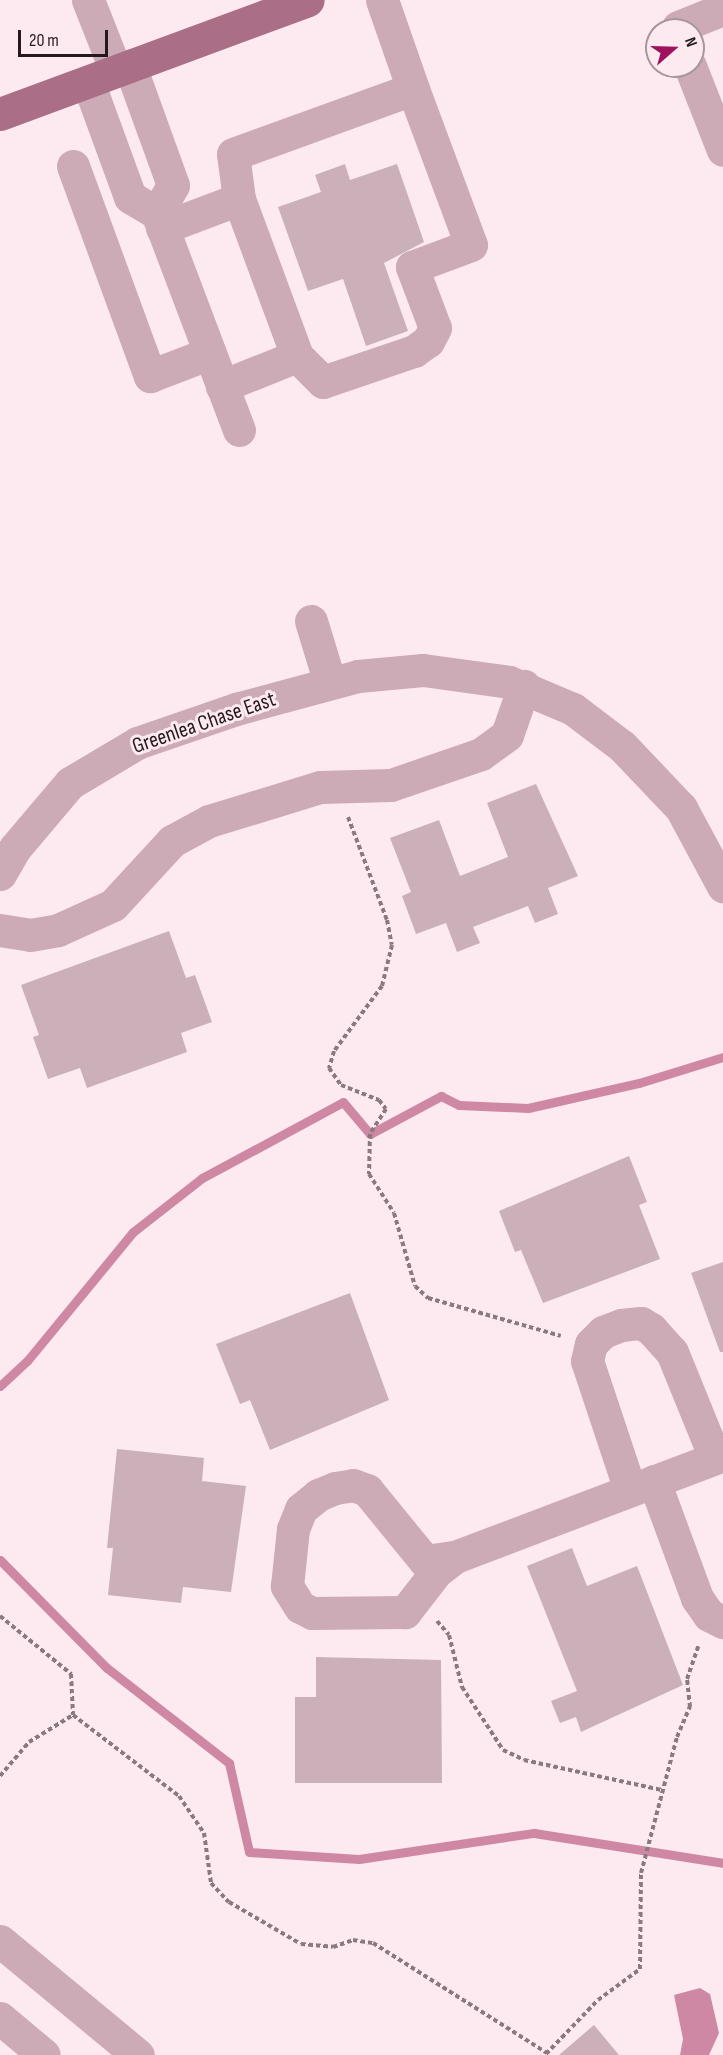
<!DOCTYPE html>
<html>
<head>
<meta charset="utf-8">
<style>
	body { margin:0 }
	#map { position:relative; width:723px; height:2055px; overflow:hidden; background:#fceaf0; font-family:"Sofia Sans Condensed",sans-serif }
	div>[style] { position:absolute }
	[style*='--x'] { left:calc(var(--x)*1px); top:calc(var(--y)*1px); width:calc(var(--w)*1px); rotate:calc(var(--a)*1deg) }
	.water>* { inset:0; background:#cf88a3 }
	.stream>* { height:9px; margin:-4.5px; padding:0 4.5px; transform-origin:4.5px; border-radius:4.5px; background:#cf88a3 }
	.building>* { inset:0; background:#cbb0b9 }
	.path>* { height:4px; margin-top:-2px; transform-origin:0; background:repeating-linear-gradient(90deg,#887a7f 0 4.5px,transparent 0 7.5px) }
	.minor>* { height:33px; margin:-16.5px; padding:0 16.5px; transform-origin:16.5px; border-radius:16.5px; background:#ccaab6 }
	.major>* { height:33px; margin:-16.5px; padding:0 16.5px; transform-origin:16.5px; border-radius:16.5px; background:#aa6f86 }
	span { translate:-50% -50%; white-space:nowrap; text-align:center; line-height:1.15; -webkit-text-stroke:6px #fceaf0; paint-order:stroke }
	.street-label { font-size:22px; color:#241a1e }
	.north { position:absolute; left:645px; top:18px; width:60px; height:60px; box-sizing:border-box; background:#fceaf0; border:2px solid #a6979c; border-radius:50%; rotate:70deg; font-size:16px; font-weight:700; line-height:24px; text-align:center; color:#241a1e }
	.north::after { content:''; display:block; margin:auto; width:21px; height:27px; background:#9e125e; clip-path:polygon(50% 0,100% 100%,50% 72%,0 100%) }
	.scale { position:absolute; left:18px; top:30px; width:90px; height:27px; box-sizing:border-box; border:3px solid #241a1e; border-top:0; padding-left:8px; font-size:18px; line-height:21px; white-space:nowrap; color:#241a1e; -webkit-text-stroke:4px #fceaf0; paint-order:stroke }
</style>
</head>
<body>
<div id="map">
	<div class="water">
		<div style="clip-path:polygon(700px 1988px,710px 1994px,719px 2033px,709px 2055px,680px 2055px,683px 2039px,674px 1995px)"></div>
	</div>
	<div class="stream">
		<div style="--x:0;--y:1386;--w:37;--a:-43"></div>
		<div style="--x:27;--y:1361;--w:167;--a:-50.6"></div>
		<div style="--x:133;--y:1232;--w:88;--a:-38"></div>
		<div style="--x:202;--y:1178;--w:160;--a:-28.3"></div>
		<div style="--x:343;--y:1102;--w:42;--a:49.8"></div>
		<div style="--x:370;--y:1134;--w:81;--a:-28.2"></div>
		<div style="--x:441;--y:1096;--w:20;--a:27"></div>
		<div style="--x:459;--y:1105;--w:69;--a:2.5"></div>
		<div style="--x:528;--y:1108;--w:114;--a:-12.7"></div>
		<div style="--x:639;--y:1083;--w:88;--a:-17.2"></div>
		<div style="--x:0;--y:1560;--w:152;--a:45.3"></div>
		<div style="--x:107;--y:1668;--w:155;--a:37.9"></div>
		<div style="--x:229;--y:1763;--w:91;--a:77.3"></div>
		<div style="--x:249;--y:1852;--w:110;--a:3.6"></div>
		<div style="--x:359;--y:1859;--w:177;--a:-8.5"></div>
		<div style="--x:534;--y:1833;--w:191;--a:9"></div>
	</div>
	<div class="building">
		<div style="clip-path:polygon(345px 164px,350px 180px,397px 164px,424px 242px,384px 263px,408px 331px,366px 346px,343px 279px,308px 291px,278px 207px,321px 192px,315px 175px)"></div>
		<div style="clip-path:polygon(536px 784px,578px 876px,548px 888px,558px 914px,535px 923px,528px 906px,473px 927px,480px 943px,457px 952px,446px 923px,416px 934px,402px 896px,411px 892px,390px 838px,439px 820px,460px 876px,508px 857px,487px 803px)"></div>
		<div style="clip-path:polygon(169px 931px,186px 978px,195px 975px,212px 1022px,181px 1033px,187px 1052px,87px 1088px,80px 1068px,48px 1079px,33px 1037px,39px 1035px,21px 985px)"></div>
		<div style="clip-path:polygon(629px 1156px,647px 1202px,639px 1205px,660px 1259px,543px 1303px,521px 1250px,515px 1252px,499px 1211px)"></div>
		<div style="clip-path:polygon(723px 1262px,723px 1352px,720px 1352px,691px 1273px)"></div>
		<div style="clip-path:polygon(350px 1293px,389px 1400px,270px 1450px,250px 1400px,240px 1404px,216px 1344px)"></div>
		<div style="clip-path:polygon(117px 1449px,204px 1458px,202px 1481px,246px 1486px,231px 1592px,183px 1587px,181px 1603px,108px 1595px,113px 1548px,107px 1548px)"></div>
		<div style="clip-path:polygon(572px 1548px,587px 1586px,637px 1566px,683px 1685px,581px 1732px,576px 1717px,560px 1723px,551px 1701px,577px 1691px,527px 1566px)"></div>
		<div style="clip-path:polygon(316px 1657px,441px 1660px,442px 1783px,295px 1783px,295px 1697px,316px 1697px)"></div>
		<div style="clip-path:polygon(594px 2025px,619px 2055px,559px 2055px)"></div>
	</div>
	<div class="path">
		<div style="--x:348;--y:817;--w:110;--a:69.3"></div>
		<div style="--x:387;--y:920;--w:25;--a:79"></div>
		<div style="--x:392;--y:945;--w:42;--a:103.7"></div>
		<div style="--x:382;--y:986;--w:81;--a:126.4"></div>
		<div style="--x:334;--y:1051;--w:18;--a:106"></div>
		<div style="--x:329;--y:1068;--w:21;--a:55"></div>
		<div style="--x:341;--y:1085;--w:41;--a:21.5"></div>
		<div style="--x:379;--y:1100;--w:11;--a:52"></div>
		<div style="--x:386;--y:1109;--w:30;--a:123"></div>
		<div style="--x:370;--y:1134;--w:40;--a:91.4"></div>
		<div style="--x:369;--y:1174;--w:46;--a:57.3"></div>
		<div style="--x:394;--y:1213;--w:76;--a:74"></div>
		<div style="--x:415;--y:1286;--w:18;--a:43"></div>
		<div style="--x:428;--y:1298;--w:138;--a:15.9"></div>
		<div style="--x:0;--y:1616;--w:92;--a:39.2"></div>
		<div style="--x:71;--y:1674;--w:41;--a:87.2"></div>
		<div style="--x:73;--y:1715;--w:133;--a:37.4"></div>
		<div style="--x:179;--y:1796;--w:45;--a:56"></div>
		<div style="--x:204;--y:1833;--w:50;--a:82"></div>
		<div style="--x:211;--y:1883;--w:26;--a:47"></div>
		<div style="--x:229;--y:1902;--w:83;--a:30.3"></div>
		<div style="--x:301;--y:1944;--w:32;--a:5"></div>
		<div style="--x:333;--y:1947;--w:21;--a:-19"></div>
		<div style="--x:353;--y:1940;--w:20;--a:9"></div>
		<div style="--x:373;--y:1943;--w:206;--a:32.3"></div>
		<div style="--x:437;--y:1621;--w:18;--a:49"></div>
		<div style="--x:449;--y:1635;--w:54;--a:76"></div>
		<div style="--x:462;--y:1687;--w:75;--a:56.9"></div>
		<div style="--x:503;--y:1750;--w:23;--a:25"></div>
		<div style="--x:524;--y:1760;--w:141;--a:12.3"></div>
		<div style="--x:0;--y:1776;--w:45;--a:-49.5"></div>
		<div style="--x:29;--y:1742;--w:52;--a:-31.5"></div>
		<div style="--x:546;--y:2054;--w:75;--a:-46.1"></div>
		<div style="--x:598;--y:2000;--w:52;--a:-36.4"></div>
		<div style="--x:640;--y:1969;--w:96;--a:-89.4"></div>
		<div style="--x:641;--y:1873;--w:141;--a:-75.2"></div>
		<div style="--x:677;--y:1737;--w:33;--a:-67"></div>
		<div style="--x:690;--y:1707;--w:28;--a:-96"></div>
		<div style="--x:687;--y:1679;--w:37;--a:-71"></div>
	</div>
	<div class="minor">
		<div style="--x:88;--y:0;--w:76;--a:68.5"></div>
		<div style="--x:382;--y:0;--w:94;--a:70.8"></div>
		<div style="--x:678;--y:27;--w:48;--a:-21.8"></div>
		<div style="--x:690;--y:66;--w:90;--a:68.6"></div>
		<div style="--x:88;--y:82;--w:122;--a:69.9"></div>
		<div style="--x:130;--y:197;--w:31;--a:31"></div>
		<div style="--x:157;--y:213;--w:32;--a:-60"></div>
		<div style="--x:173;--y:185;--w:127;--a:-109.9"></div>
		<div style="--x:73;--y:166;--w:224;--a:69.9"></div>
		<div style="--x:150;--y:376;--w:64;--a:-21"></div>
		<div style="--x:239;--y:199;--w:45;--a:-97.6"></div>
		<div style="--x:233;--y:154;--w:191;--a:-19.9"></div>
		<div style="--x:413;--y:89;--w:166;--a:69.6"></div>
		<div style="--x:471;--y:245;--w:63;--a:159.6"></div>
		<div style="--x:412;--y:267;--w:65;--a:69.3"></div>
		<div style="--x:435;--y:328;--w:15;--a:118"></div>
		<div style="--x:428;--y:341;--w:17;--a:144"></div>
		<div style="--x:414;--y:351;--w:96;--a:161.2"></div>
		<div style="--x:323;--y:382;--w:37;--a:-135"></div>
		<div style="--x:157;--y:213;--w:232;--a:69.3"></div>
		<div style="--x:162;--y:228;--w:82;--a:-20.6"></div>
		<div style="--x:239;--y:199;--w:167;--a:69.7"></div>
		<div style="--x:297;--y:356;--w:81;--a:158.2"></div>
		<div style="--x:311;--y:621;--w:65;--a:73"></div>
		<div style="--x:0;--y:874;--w:30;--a:-60"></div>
		<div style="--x:15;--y:848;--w:85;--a:-49.8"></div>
		<div style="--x:70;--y:783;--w:78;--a:-30.8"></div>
		<div style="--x:137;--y:743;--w:105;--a:-19"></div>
		<div style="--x:236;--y:709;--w:126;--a:-15.1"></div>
		<div style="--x:358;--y:676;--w:65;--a:-5.3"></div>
		<div style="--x:423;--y:670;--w:87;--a:7.9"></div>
		<div style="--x:509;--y:682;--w:69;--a:22.9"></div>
		<div style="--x:573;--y:709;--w:61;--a:37.1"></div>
		<div style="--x:622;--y:746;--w:86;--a:46.4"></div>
		<div style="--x:681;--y:808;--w:89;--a:61.7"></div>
		<div style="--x:0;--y:930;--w:30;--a:9"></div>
		<div style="--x:30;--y:935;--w:28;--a:-10"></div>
		<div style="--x:58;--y:930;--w:60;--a:-24.4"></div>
		<div style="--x:113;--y:905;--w:87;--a:-47.3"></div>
		<div style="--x:172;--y:841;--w:42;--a:-28.4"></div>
		<div style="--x:209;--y:821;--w:116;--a:-17"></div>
		<div style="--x:320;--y:787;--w:71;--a:-1.6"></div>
		<div style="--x:391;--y:785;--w:95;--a:-19"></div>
		<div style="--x:481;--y:754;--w:32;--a:-36"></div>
		<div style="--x:507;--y:735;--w:52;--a:-70.9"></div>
		<div style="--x:654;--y:1481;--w:125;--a:69.8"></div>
		<div style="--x:697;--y:1598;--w:21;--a:55"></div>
		<div style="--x:709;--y:1615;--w:16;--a:27"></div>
		<div style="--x:630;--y:1490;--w:136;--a:-108.4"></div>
		<div style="--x:587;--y:1361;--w:17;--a:-77"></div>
		<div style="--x:591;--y:1344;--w:17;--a:-45"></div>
		<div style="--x:603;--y:1332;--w:19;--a:-21"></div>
		<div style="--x:621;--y:1325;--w:20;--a:-6"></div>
		<div style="--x:641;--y:1323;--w:12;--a:31"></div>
		<div style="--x:651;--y:1329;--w:31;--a:48"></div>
		<div style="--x:672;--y:1352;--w:114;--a:67.9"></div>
		<div style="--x:455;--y:1557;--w:24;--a:142"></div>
		<div style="--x:436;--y:1572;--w:51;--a:127.8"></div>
		<div style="--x:405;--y:1612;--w:93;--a:179.4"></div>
		<div style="--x:312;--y:1613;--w:13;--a:-153"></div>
		<div style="--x:300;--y:1607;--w:25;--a:-122"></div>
		<div style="--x:287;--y:1586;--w:57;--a:-84"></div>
		<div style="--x:293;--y:1529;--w:22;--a:-68"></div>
		<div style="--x:301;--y:1509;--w:22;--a:-39"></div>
		<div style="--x:318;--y:1495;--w:18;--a:-22"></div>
		<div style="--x:335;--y:1488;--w:18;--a:-9"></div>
		<div style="--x:353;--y:1485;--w:15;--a:20"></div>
		<div style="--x:367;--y:1490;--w:92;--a:50.8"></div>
		<div style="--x:425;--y:1561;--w:30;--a:-8"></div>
		<div style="--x:455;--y:1557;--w:287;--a:-20.8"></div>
		<div style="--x:0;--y:1941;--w:179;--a:39.6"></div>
		<div style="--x:0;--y:2018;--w:57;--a:40.1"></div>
	</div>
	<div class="major">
		<div style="--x:0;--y:114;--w:328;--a:-20.3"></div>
	</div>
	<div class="street-label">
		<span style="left:204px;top:723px;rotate:-19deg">Greenlea Chase East</span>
	</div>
	<div class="north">N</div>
	<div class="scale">20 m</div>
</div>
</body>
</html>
